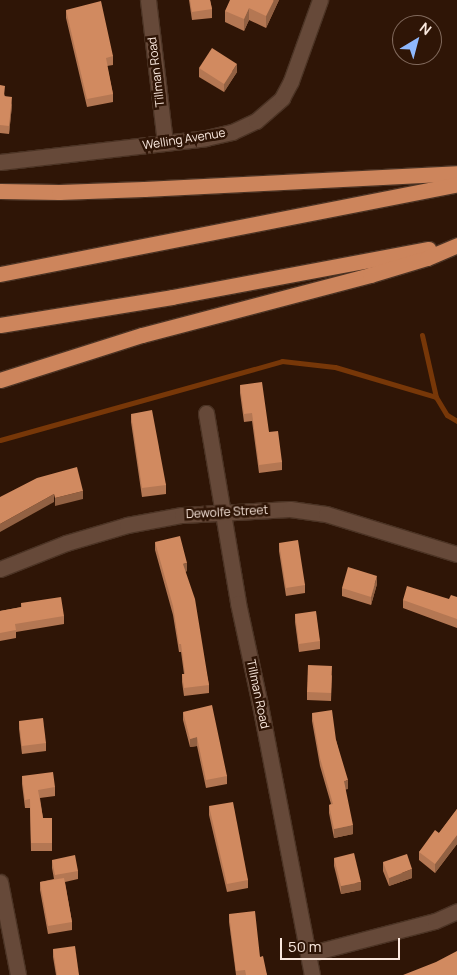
<!DOCTYPE html>
<html>
<head>
<meta charset="utf-8">
<style>
	body { margin:0 }
	#map { position:relative; width:457px; height:975px; overflow:hidden; background:#2f1506; font-family:Manrope,sans-serif }
	div>[style] { position:absolute }
	[style*='--x'] { left:calc(var(--x)*1px); top:calc(var(--y)*1px); width:calc(var(--w)*1px); rotate:calc(var(--a)*1deg) }
	.stream>* { height:5px; margin:-2.5px; padding:0 2.5px; transform-origin:2.5px; border-radius:2.5px; background:#773708 }
	.roads { filter:drop-shadow(1px 0 #4b3324) drop-shadow(-1px 0 #4b3324) drop-shadow(0 1px #4b3324) drop-shadow(0 -1px #4b3324) }
	.minor>* { height:15px; margin:-7.5px; padding:0 7.5px; transform-origin:7.5px; border-radius:7.5px; background:#664939 }
	.highway>* { height:15px; margin:-7.5px; padding:0 7.5px; transform-origin:7.5px; border-radius:7.5px; background:#cd855c }
	.wall>* { inset:0; background:#b47753 }
	.shaded-wall>* { inset:0; background:#926143 }
	.building>* { inset:0; background:#d18a60 }
	span { translate:-50% -50%; white-space:nowrap; text-align:center; line-height:1.15; -webkit-text-stroke:5px #2f1506; paint-order:stroke }
	.street-label { font-size:12px; color:#fae8de }
	.north { position:absolute; left:392px; top:15px; width:50px; height:50px; box-sizing:border-box; background:#2f1506; border:1px solid #80695c; border-radius:50%; rotate:37deg; font-size:14px; font-weight:700; line-height:20px; text-align:center; color:#fae8de }
	.north::after { content:''; display:block; margin:auto; width:18px; height:22px; background:#8fb8fd; clip-path:polygon(50% 0,100% 100%,50% 72%,0 100%) }
	.scale { position:absolute; left:280px; top:938px; width:120px; height:22px; box-sizing:border-box; border:2px solid #fae8de; border-top:0; padding-left:6px; font-size:15px; line-height:18px; white-space:nowrap; color:#fae8de; -webkit-text-stroke:4px #2f1506; paint-order:stroke }
</style>
</head>
<body>
<div id="map">
	<div class="stream">
		<div style="--x:422;--y:335;--w:64;--a:77.3"></div>
		<div style="--x:436;--y:397;--w:21;--a:59"></div>
		<div style="--x:447;--y:415;--w:12;--a:31"></div>
		<div style="--x:0;--y:440;--w:293;--a:-15.6"></div>
		<div style="--x:282;--y:361;--w:53;--a:6.5"></div>
		<div style="--x:335;--y:367;--w:105;--a:16.5"></div>
	</div>
	<div class="roads">
		<div class="minor">
			<div style="--x:148;--y:0;--w:144;--a:83.2"></div>
			<div style="--x:0;--y:162;--w:207;--a:-6.6"></div>
			<div style="--x:206;--y:138;--w:27;--a:-13"></div>
			<div style="--x:232;--y:132;--w:26;--a:-25"></div>
			<div style="--x:256;--y:121;--w:35;--a:-41"></div>
			<div style="--x:282;--y:98;--w:19;--a:-62"></div>
			<div style="--x:291;--y:81;--w:86;--a:-70.3"></div>
			<div style="--x:206;--y:413;--w:193;--a:80.4"></div>
			<div style="--x:238;--y:603;--w:104;--a:77.8"></div>
			<div style="--x:260;--y:705;--w:275;--a:79.1"></div>
			<div style="--x:0;--y:569;--w:71;--a:-21.5"></div>
			<div style="--x:66;--y:543;--w:64;--a:-16.4"></div>
			<div style="--x:127;--y:525;--w:56;--a:-10.3"></div>
			<div style="--x:182;--y:515;--w:108;--a:-3.2"></div>
			<div style="--x:290;--y:509;--w:36;--a:8"></div>
			<div style="--x:326;--y:514;--w:137;--a:17"></div>
			<div style="--x:0;--y:882;--w:95;--a:79"></div>
			<div style="--x:308;--y:954;--w:131;--a:-14.6"></div>
			<div style="--x:435;--y:921;--w:24;--a:-24"></div>
		</div>
		<div class="highway">
			<div style="--x:0;--y:191;--w:59;--a:1"></div>
			<div style="--x:59;--y:192;--w:85;--a:-2"></div>
			<div style="--x:144;--y:189;--w:313;--a:-2.9"></div>
			<div style="--x:0;--y:274;--w:466;--a:-11.1"></div>
			<div style="--x:0;--y:325;--w:174;--a:-9.2"></div>
			<div style="--x:172;--y:297;--w:261;--a:-10.6"></div>
			<div style="--x:0;--y:380;--w:149;--a:-17.6"></div>
			<div style="--x:142;--y:335;--w:236;--a:-14.7"></div>
			<div style="--x:370;--y:275;--w:59;--a:-16.6"></div>
			<div style="--x:427;--y:258;--w:33;--a:-23"></div>
		</div>
	</div>
	<div class="wall">
		<div style="clip-path:polygon(189px 0,210px 0,212px 9px,212px 18px,192px 20px)"></div>
		<div style="clip-path:polygon(279px 0,266px 28px,249px 20px,244px 31px,225px 22px,225px 11px)"></div>
		<div style="clip-path:polygon(66px 10px,113px 56px,113px 65px,107px 66px,113px 94px,113px 102px,87px 107px,66px 18px)"></div>
		<div style="clip-path:polygon(199px 68px,237px 72px,224px 92px,199px 77px)"></div>
		<div style="clip-path:polygon(0 85px,5px 96px,12px 105px,9px 134px,0 133px)"></div>
		<div style="clip-path:polygon(240px 385px,269px 432px,282px 462px,282px 470px,259px 473px,252px 421px,244px 422px,240px 393px)"></div>
		<div style="clip-path:polygon(131px 414px,166px 485px,166px 494px,142px 497px,131px 422px)"></div>
		<div style="clip-path:polygon(155px 542px,187px 571px,185px 572px,209px 685px,209px 693px,184px 696px,182px 682px,182px 674px,184px 674px,181px 652px,179px 652px,173px 615px,155px 550px)"></div>
		<div style="clip-path:polygon(279px 543px,305px 585px,305px 593px,286px 596px,279px 551px)"></div>
		<div style="clip-path:polygon(377px 584px,371px 605px,342px 596px,342px 588px)"></div>
		<div style="clip-path:polygon(457px 597px,457px 628px,403px 608px,403px 600px,449px 599px)"></div>
		<div style="clip-path:polygon(21px 603px,64px 616px,64px 624px,16px 632px,16px 638px,0 641px,0 611px,21px 607px)"></div>
		<div style="clip-path:polygon(295px 614px,320px 641px,320px 649px,299px 652px,295px 622px)"></div>
		<div style="clip-path:polygon(332px 675px,331px 701px,307px 700px,307px 692px)"></div>
		<div style="clip-path:polygon(183px 712px,227px 776px,227px 784px,206px 788px,197px 746px,190px 747px,183px 720px)"></div>
		<div style="clip-path:polygon(312px 713px,336px 740px,348px 789px,345px 789px,353px 834px,334px 838px,329px 813px,329px 805px,331px 804px,320px 766px,312px 721px)"></div>
		<div style="clip-path:polygon(19px 721px,46px 743px,46px 751px,22px 754px,19px 729px)"></div>
		<div style="clip-path:polygon(22px 776px,55px 787px,55px 796px,40px 798px,43px 818px,52px 818px,52px 851px,31px 851px,30px 808px,25px 808px,22px 784px)"></div>
		<div style="clip-path:polygon(209px 806px,248px 880px,248px 888px,227px 892px,209px 815px)"></div>
		<div style="clip-path:polygon(457px 809px,457px 844px,435px 873px,419px 860px,419px 852px,439px 833px)"></div>
		<div style="clip-path:polygon(334px 858px,361px 890px,341px 894px,334px 866px)"></div>
		<div style="clip-path:polygon(52px 860px,78px 871px,78px 879px,65px 882px,72px 922px,72px 930px,48px 934px,40px 890px,40px 882px,54px 879px,52px 868px)"></div>
		<div style="clip-path:polygon(383px 862px,412px 878px,389px 886px,383px 871px)"></div>
		<div style="clip-path:polygon(229px 914px,260px 957px,267px 975px,236px 975px,229px 922px)"></div>
		<div style="clip-path:polygon(53px 949px,79px 975px,56px 975px,53px 957px)"></div>
	</div>
	<div class="shaded-wall">
		<div style="clip-path:polygon(274px 0,279px 0,266px 28px,266px 16px)"></div>
		<div style="clip-path:polygon(249px 8px,249px 20px,244px 31px,244px 19px)"></div>
		<div style="clip-path:polygon(237px 64px,237px 72px,224px 92px,224px 84px)"></div>
		<div style="clip-path:polygon(12px 97px,12px 105px,9px 134px,9px 126px)"></div>
		<div style="clip-path:polygon(83px 491px,83px 499px,55px 506px,55px 498px)"></div>
		<div style="clip-path:polygon(54px 494px,54px 502px,0 532px,0 524px)"></div>
		<div style="clip-path:polygon(187px 563px,187px 571px,183px 572px,183px 564px)"></div>
		<div style="clip-path:polygon(377px 576px,377px 584px,371px 605px,371px 597px)"></div>
		<div style="clip-path:polygon(197px 737px,197px 746px,190px 747px,190px 739px)"></div>
		<div style="clip-path:polygon(348px 780px,348px 789px,344px 790px,344px 781px)"></div>
		<div style="clip-path:polygon(353px 825px,353px 834px,334px 838px,334px 829px)"></div>
		<div style="clip-path:polygon(457px 835px,457px 844px,435px 873px,435px 864px)"></div>
		<div style="clip-path:polygon(412px 869px,412px 878px,389px 886px,389px 878px)"></div>
		<div style="clip-path:polygon(361px 882px,361px 890px,341px 894px,341px 886px)"></div>
	</div>
	<div class="building">
		<div style="clip-path:polygon(190px 0,210px 0,212px 9px,192px 12px)"></div>
		<div style="clip-path:polygon(230px 0,274px 0,266px 16px,249px 8px,244px 19px,225px 11px)"></div>
		<div style="clip-path:polygon(101px 1px,113px 56px,106px 58px,113px 94px,87px 99px,66px 10px)"></div>
		<div style="clip-path:polygon(212px 48px,237px 64px,224px 84px,199px 68px)"></div>
		<div style="clip-path:polygon(0 85px,5px 86px,4px 96px,12px 97px,9px 126px,0 125px)"></div>
		<div style="clip-path:polygon(262px 382px,269px 432px,278px 431px,282px 462px,259px 465px,252px 413px,244px 414px,240px 385px)"></div>
		<div style="clip-path:polygon(152px 410px,166px 485px,142px 488px,131px 414px)"></div>
		<div style="clip-path:polygon(77px 467px,83px 491px,55px 498px,54px 494px,0 524px,0 497px,37px 478px)"></div>
		<div style="clip-path:polygon(180px 536px,187px 563px,183px 564px,195px 599px,209px 685px,184px 688px,182px 674px,185px 674px,181px 644px,179px 644px,173px 606px,155px 542px)"></div>
		<div style="clip-path:polygon(298px 540px,305px 585px,286px 588px,279px 543px)"></div>
		<div style="clip-path:polygon(348px 567px,377px 576px,371px 597px,342px 588px)"></div>
		<div style="clip-path:polygon(407px 586px,449px 599px,451px 595px,457px 597px,457px 619px,403px 600px)"></div>
		<div style="clip-path:polygon(61px 597px,64px 616px,15px 624px,16px 630px,0 633px,0 611px,22px 607px,21px 603px)"></div>
		<div style="clip-path:polygon(316px 611px,320px 641px,299px 644px,295px 614px)"></div>
		<div style="clip-path:polygon(308px 665px,332px 666px,331px 693px,307px 692px)"></div>
		<div style="clip-path:polygon(212px 705px,227px 776px,206px 780px,197px 737px,190px 739px,183px 712px)"></div>
		<div style="clip-path:polygon(332px 710px,336px 740px,348px 780px,344px 781px,353px 825px,334px 829px,329px 805px,333px 804px,320px 758px,312px 713px)"></div>
		<div style="clip-path:polygon(43px 718px,46px 743px,22px 746px,19px 721px)"></div>
		<div style="clip-path:polygon(53px 772px,55px 787px,38px 790px,43px 818px,52px 818px,52px 843px,31px 843px,30px 799px,25px 800px,22px 776px)"></div>
		<div style="clip-path:polygon(233px 802px,248px 880px,227px 884px,209px 806px)"></div>
		<div style="clip-path:polygon(457px 809px,457px 835px,435px 864px,419px 852px,435px 830px,439px 833px)"></div>
		<div style="clip-path:polygon(354px 853px,361px 882px,341px 886px,334px 858px)"></div>
		<div style="clip-path:polygon(407px 854px,412px 869px,389px 878px,383px 862px)"></div>
		<div style="clip-path:polygon(75px 855px,78px 871px,55px 875px,52px 860px)"></div>
		<div style="clip-path:polygon(64px 878px,72px 922px,48px 926px,40px 882px)"></div>
		<div style="clip-path:polygon(255px 911px,260px 957px,263px 956px,267px 975px,246px 975px,245px 970px,236px 971px,229px 914px)"></div>
		<div style="clip-path:polygon(75px 946px,79px 975px,57px 975px,53px 949px)"></div>
		<div style="clip-path:polygon(457px 951px,457px 975px,403px 975px,436px 962px)"></div>
	</div>
	<div class="street-label">
		<span style="left:156px;top:72px;rotate:-97deg">Tillman Road</span>
		<span style="left:184px;top:139px;rotate:-9deg">Welling Avenue</span>
		<span style="left:227px;top:512px;rotate:-3deg">Dewolfe Street</span>
		<span style="left:258px;top:694px;rotate:78deg">Tillman Road</span>
	</div>
	<div class="north">N</div>
	<div class="scale">50 m</div>
</div>
</body>
</html>
